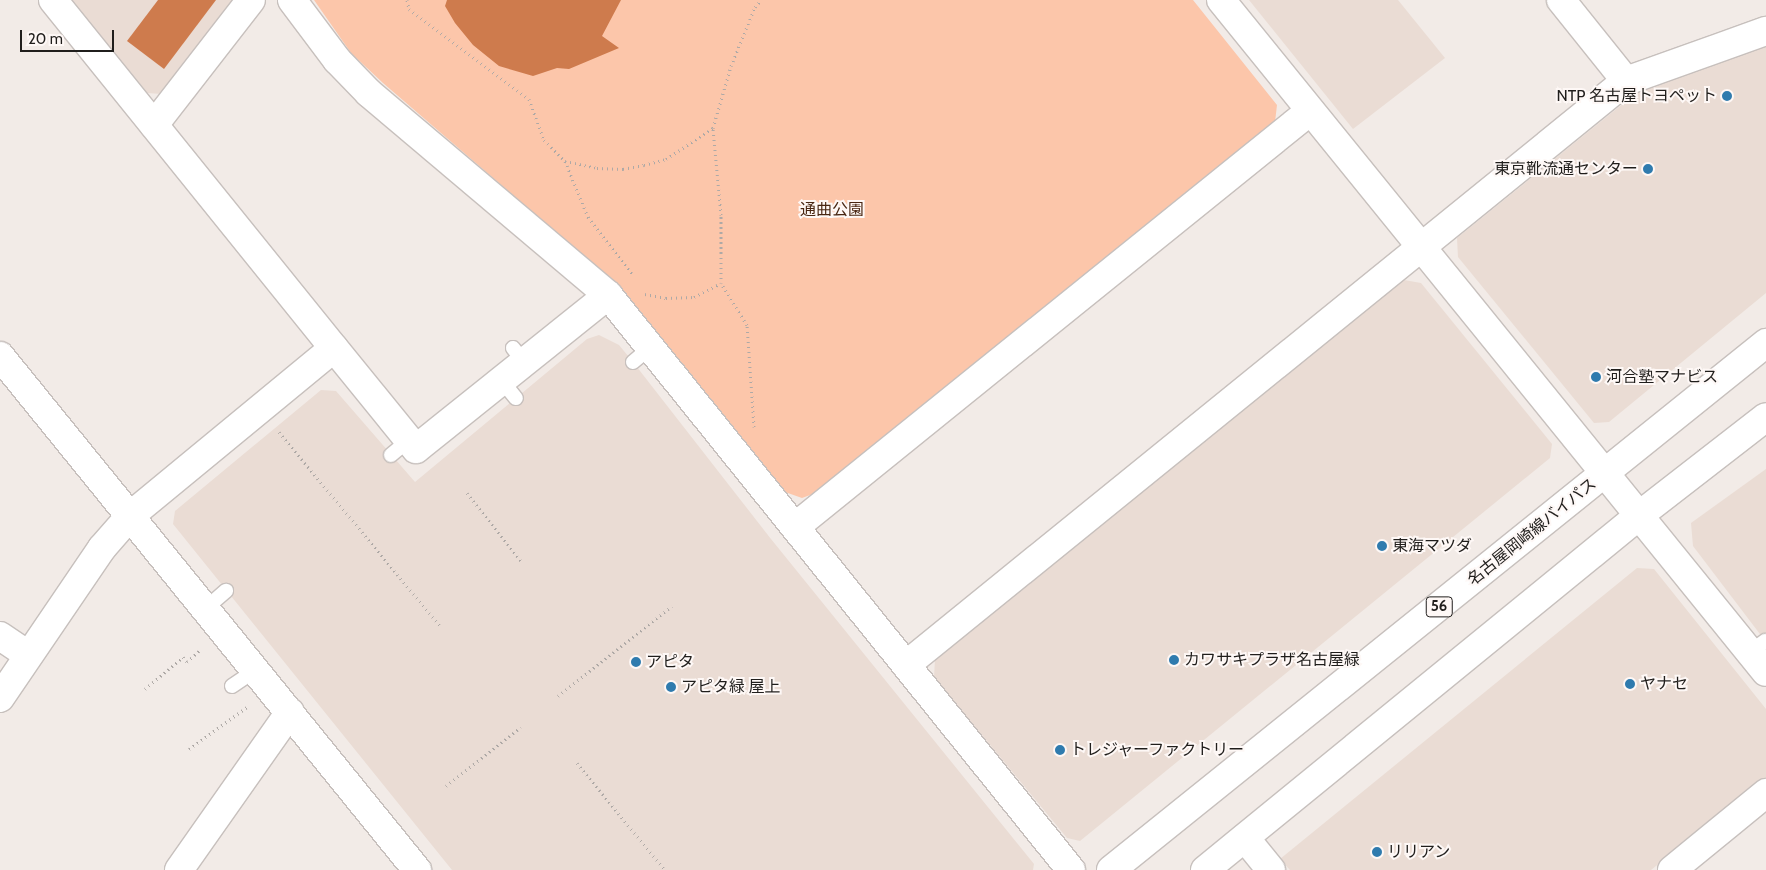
<!DOCTYPE html>
<html>
<head>
<meta charset="utf-8">
<style>
	body { margin:0 }
	#map { position:relative; width:1766px; height:870px; overflow:hidden; background:#f2ebe7; font-family:Cabin,"Noto Sans JP",sans-serif }
	div>[style] { position:absolute }
	[style*='--x'] { left:calc(var(--x)*1px); top:calc(var(--y)*1px); width:calc(var(--w)*1px); rotate:calc(var(--a)*1deg) }
	.built>* { inset:0; background:#eadcd4 }
	.green>* { inset:0; background:#fcc6aa }
	.water>* { inset:0; background:#ce7b4d }
	.path>* { height:3px; margin-top:-1.5px; transform-origin:0; background:repeating-linear-gradient(90deg,#aea9a6 0 1px,transparent 0 5px) }
	.roads { filter:drop-shadow(1px 0 #c7c0bd) drop-shadow(-1px 0 #c7c0bd) drop-shadow(0 1px #c7c0bd) drop-shadow(0 -1px #c7c0bd) }
	.lane>* { height:14px; margin:-7px; padding:0 7px; transform-origin:7px; border-radius:7px; background:#fff }
	.street>* { height:28px; margin:-14px; padding:0 14px; transform-origin:14px; border-radius:14px; background:#fff }
	.secondary>* { height:28px; margin:-14px; padding:0 14px; transform-origin:14px; border-radius:14px; background:#fff }
	.primary>* { height:28px; margin:-14px; padding:0 14px; transform-origin:14px; border-radius:14px; background:#fff }
	.dots>* { width:14px; height:14px; translate:-50% -50%; box-sizing:border-box; border:2px solid #fef8f6; border-radius:50% }
	span { translate:-50% -50%; white-space:nowrap; text-align:center; line-height:1.15; -webkit-text-stroke:4px #fef8f6; paint-order:stroke }
	.shield-label span { padding:1px 4px; background:#fef8f6; border:1px solid; border-radius:4px; -webkit-text-stroke-width:0 }
	.shield-label { font-size:15px; color:#201e1c; font-weight:700 }
	.poi-label { font-size:16px; color:#201e1c }
	.right { translate:-100% -50%; text-align:right }
	.left { translate:0 -50%; text-align:left }
	.park-label { font-size:16px; color:#492713 }
	.street-label { font-size:16px; color:#201e1c }
	.scale { position:absolute; left:20px; top:30px; width:94px; height:22px; box-sizing:border-box; border:2px solid #201e1c; border-top:0; padding-left:6px; font-size:15px; line-height:18px; white-space:nowrap; color:#201e1c; -webkit-text-stroke:4px #fef8f6; paint-order:stroke }
</style>
</head>
<body>
<div id="map">
	<div class="built">
		<div style="clip-path:polygon(71px 0,234px 0,162px 94px,147px 93px)"></div>
		<div style="clip-path:polygon(1249px 0,1398px 0,1445px 58px,1353px 129px)"></div>
		<div style="clip-path:polygon(1766px 46px,1766px 293px,1609px 422px,1594px 423px,1458px 257px,1457px 238px,1635px 94px)"></div>
		<div style="clip-path:polygon(1404px 280px,1421px 283px,1552px 444px,1550px 458px,1080px 841px,1067px 838px,934px 677px,935px 660px)"></div>
		<div style="clip-path:polygon(599px 335px,619px 345px,633px 362px,771px 539px,1034px 864px,1033px 870px,452px 870px,173px 524px,175px 511px,321px 390px,336px 391px,415px 482px,587px 339px)"></div>
		<div style="clip-path:polygon(1766px 469px,1766px 642px,1693px 546px,1691px 523px)"></div>
		<div style="clip-path:polygon(1637px 568px,1654px 569px,1766px 709px,1766px 777px,1651px 870px,1290px 870px,1280px 859px)"></div>
	</div>
	<div class="green">
		<div style="clip-path:polygon(314px 0,1193px 0,1277px 105px,1275px 122px,821px 491px,802px 498px,785px 492px,623px 290px,383px 83px,351px 53px)"></div>
	</div>
	<div class="water">
		<div style="clip-path:polygon(158px 0,216px 0,164px 69px,127px 41px)"></div>
		<div style="clip-path:polygon(447px 0,621px 0,602px 36px,619px 48px,569px 69px,557px 68px,533px 76px,499px 66px,473px 45px,455px 23px,445px 6px)"></div>
	</div>
	<div class="path">
		<div style="--x:407;--y:0;--w:9;--a:77"></div>
		<div style="--x:409;--y:9;--w:150;--a:36.9"></div>
		<div style="--x:529;--y:99;--w:44;--a:69.9"></div>
		<div style="--x:544;--y:140;--w:30;--a:45"></div>
		<div style="--x:565;--y:161;--w:33;--a:12"></div>
		<div style="--x:597;--y:168;--w:26;--a:2"></div>
		<div style="--x:623;--y:169;--w:21;--a:-11"></div>
		<div style="--x:644;--y:165;--w:23;--a:-15"></div>
		<div style="--x:666;--y:159;--w:56;--a:-33.4"></div>
		<div style="--x:565;--y:161;--w:61;--a:67.7"></div>
		<div style="--x:588;--y:217;--w:73;--a:52.2"></div>
		<div style="--x:645;--y:294;--w:21;--a:11"></div>
		<div style="--x:666;--y:298;--w:28;--a:-2"></div>
		<div style="--x:694;--y:297;--w:30;--a:-27"></div>
		<div style="--x:754;--y:427;--w:102;--a:-93.9"></div>
		<div style="--x:747;--y:325;--w:49;--a:-121.8"></div>
		<div style="--x:721;--y:283;--w:68;--a:-90"></div>
		<div style="--x:721;--y:215;--w:87;--a:-95.3"></div>
		<div style="--x:713;--y:128;--w:65;--a:-73.8"></div>
		<div style="--x:731;--y:66;--w:64;--a:-67.9"></div>
		<div style="--x:755;--y:7;--w:9;--a:-49"></div>
		<div style="--x:279;--y:432;--w:252;--a:50.3"></div>
		<div style="--x:467;--y:493;--w:87;--a:51.5"></div>
		<div style="--x:145;--y:689;--w:50;--a:-40.1"></div>
		<div style="--x:183;--y:657;--w:6;--a:51"></div>
		<div style="--x:187;--y:662;--w:19;--a:-43"></div>
		<div style="--x:558;--y:696;--w:145;--a:-38.3"></div>
		<div style="--x:189;--y:749;--w:72;--a:-35.9"></div>
		<div style="--x:577;--y:763;--w:139;--a:50.6"></div>
		<div style="--x:446;--y:786;--w:95;--a:-38.2"></div>
	</div>
	<div class="roads">
		<div class="lane">
			<div style="--x:513;--y:348;--w:18;--a:52"></div>
			<div style="--x:633;--y:362;--w:25;--a:-40"></div>
			<div style="--x:502;--y:381;--w:22;--a:51"></div>
			<div style="--x:391;--y:455;--w:23;--a:-40"></div>
			<div style="--x:205;--y:609;--w:28;--a:-41"></div>
			<div style="--x:1750;--y:652;--w:19;--a:-36"></div>
			<div style="--x:232;--y:686;--w:29;--a:-34"></div>
		</div>
		<div class="street">
			<div style="--x:53;--y:0;--w:447;--a:51.1"></div>
			<div style="--x:292;--y:0;--w:75;--a:53.1"></div>
			<div style="--x:337;--y:60;--w:46;--a:45.9"></div>
			<div style="--x:369;--y:93;--w:313;--a:40.2"></div>
			<div style="--x:1561;--y:0;--w:104;--a:51.3"></div>
			<div style="--x:154;--y:125;--w:158;--a:-52.2"></div>
			<div style="--x:795;--y:527;--w:662;--a:-38.93"></div>
			<div style="--x:0;--y:636;--w:34;--a:34"></div>
			<div style="--x:906;--y:665;--w:927;--a:-39.05"></div>
			<div style="--x:1626;--y:81;--w:149;--a:-19.7"></div>
			<div style="--x:0;--y:698;--w:181;--a:-55.8"></div>
			<div style="--x:102;--y:548;--w:43;--a:-48.8"></div>
			<div style="--x:130;--y:516;--w:264;--a:-39.5"></div>
			<div style="--x:334;--y:348;--w:130;--a:50.9"></div>
			<div style="--x:416;--y:449;--w:246;--a:-38.7"></div>
			<div style="--x:608;--y:295;--w:738;--a:51.16"></div>
			<div style="--x:1245;--y:838;--w:41;--a:50.9"></div>
			<div style="--x:179;--y:870;--w:193;--a:-54.9"></div>
			<div style="--x:1672;--y:870;--w:122;--a:-39.3"></div>
		</div>
		<div class="secondary">
			<div style="--x:1221;--y:0;--w:865;--a:50.96"></div>
			<div style="--x:0;--y:356;--w:662;--a:50.95"></div>
		</div>
		<div class="primary">
			<div style="--x:1111;--y:870;--w:841;--a:-38.82"></div>
			<div style="--x:1205;--y:870;--w:563;--a:-39.23"></div>
			<div style="--x:1641;--y:514;--w:158;--a:-37.8"></div>
		</div>
	</div>
	<div class="dots">
		<div style="left:1727px;top:96px;background:#2f7bae"></div>
		<div style="left:1648px;top:169px;background:#2f7bae"></div>
		<div style="left:1596px;top:377px;background:#2f7bae"></div>
		<div style="left:1382px;top:546px;background:#2f7bae"></div>
		<div style="left:1174px;top:660px;background:#2f7bae"></div>
		<div style="left:636px;top:662px;background:#2f7bae"></div>
		<div style="left:1630px;top:684px;background:#2f7bae"></div>
		<div style="left:671px;top:687px;background:#2f7bae"></div>
		<div style="left:1060px;top:750px;background:#2f7bae"></div>
		<div style="left:1377px;top:852px;background:#2f7bae"></div>
	</div>
	<div class="shield-label">
		<span style="left:1439px;top:607px">56</span>
	</div>
	<div class="poi-label">
		<span class="right" style="left:1717px;top:96px">NTP 名古屋トヨペット</span>
		<span class="right" style="left:1638px;top:169px">東京靴流通センター</span>
		<span class="left" style="left:1606px;top:377px">河合塾マナビス</span>
		<span class="left" style="left:1392px;top:546px">東海マツダ</span>
		<span class="left" style="left:1184px;top:660px">カワサキプラザ名古屋緑</span>
		<span class="left" style="left:646px;top:662px">アピタ</span>
		<span class="left" style="left:1640px;top:684px">ヤナセ</span>
		<span class="left" style="left:681px;top:687px">アピタ緑 屋上</span>
		<span class="left" style="left:1070px;top:750px">トレジャーファクトリー</span>
		<span class="left" style="left:1387px;top:852px">リリアン</span>
	</div>
	<div class="park-label">
		<span style="left:832px;top:210px">通曲公園</span>
	</div>
	<div class="street-label">
		<span style="left:1532px;top:532px;rotate:-39deg">名古屋岡崎線バイパス</span>
	</div>
	<div class="scale">20 m</div>
</div>
</body>
</html>
